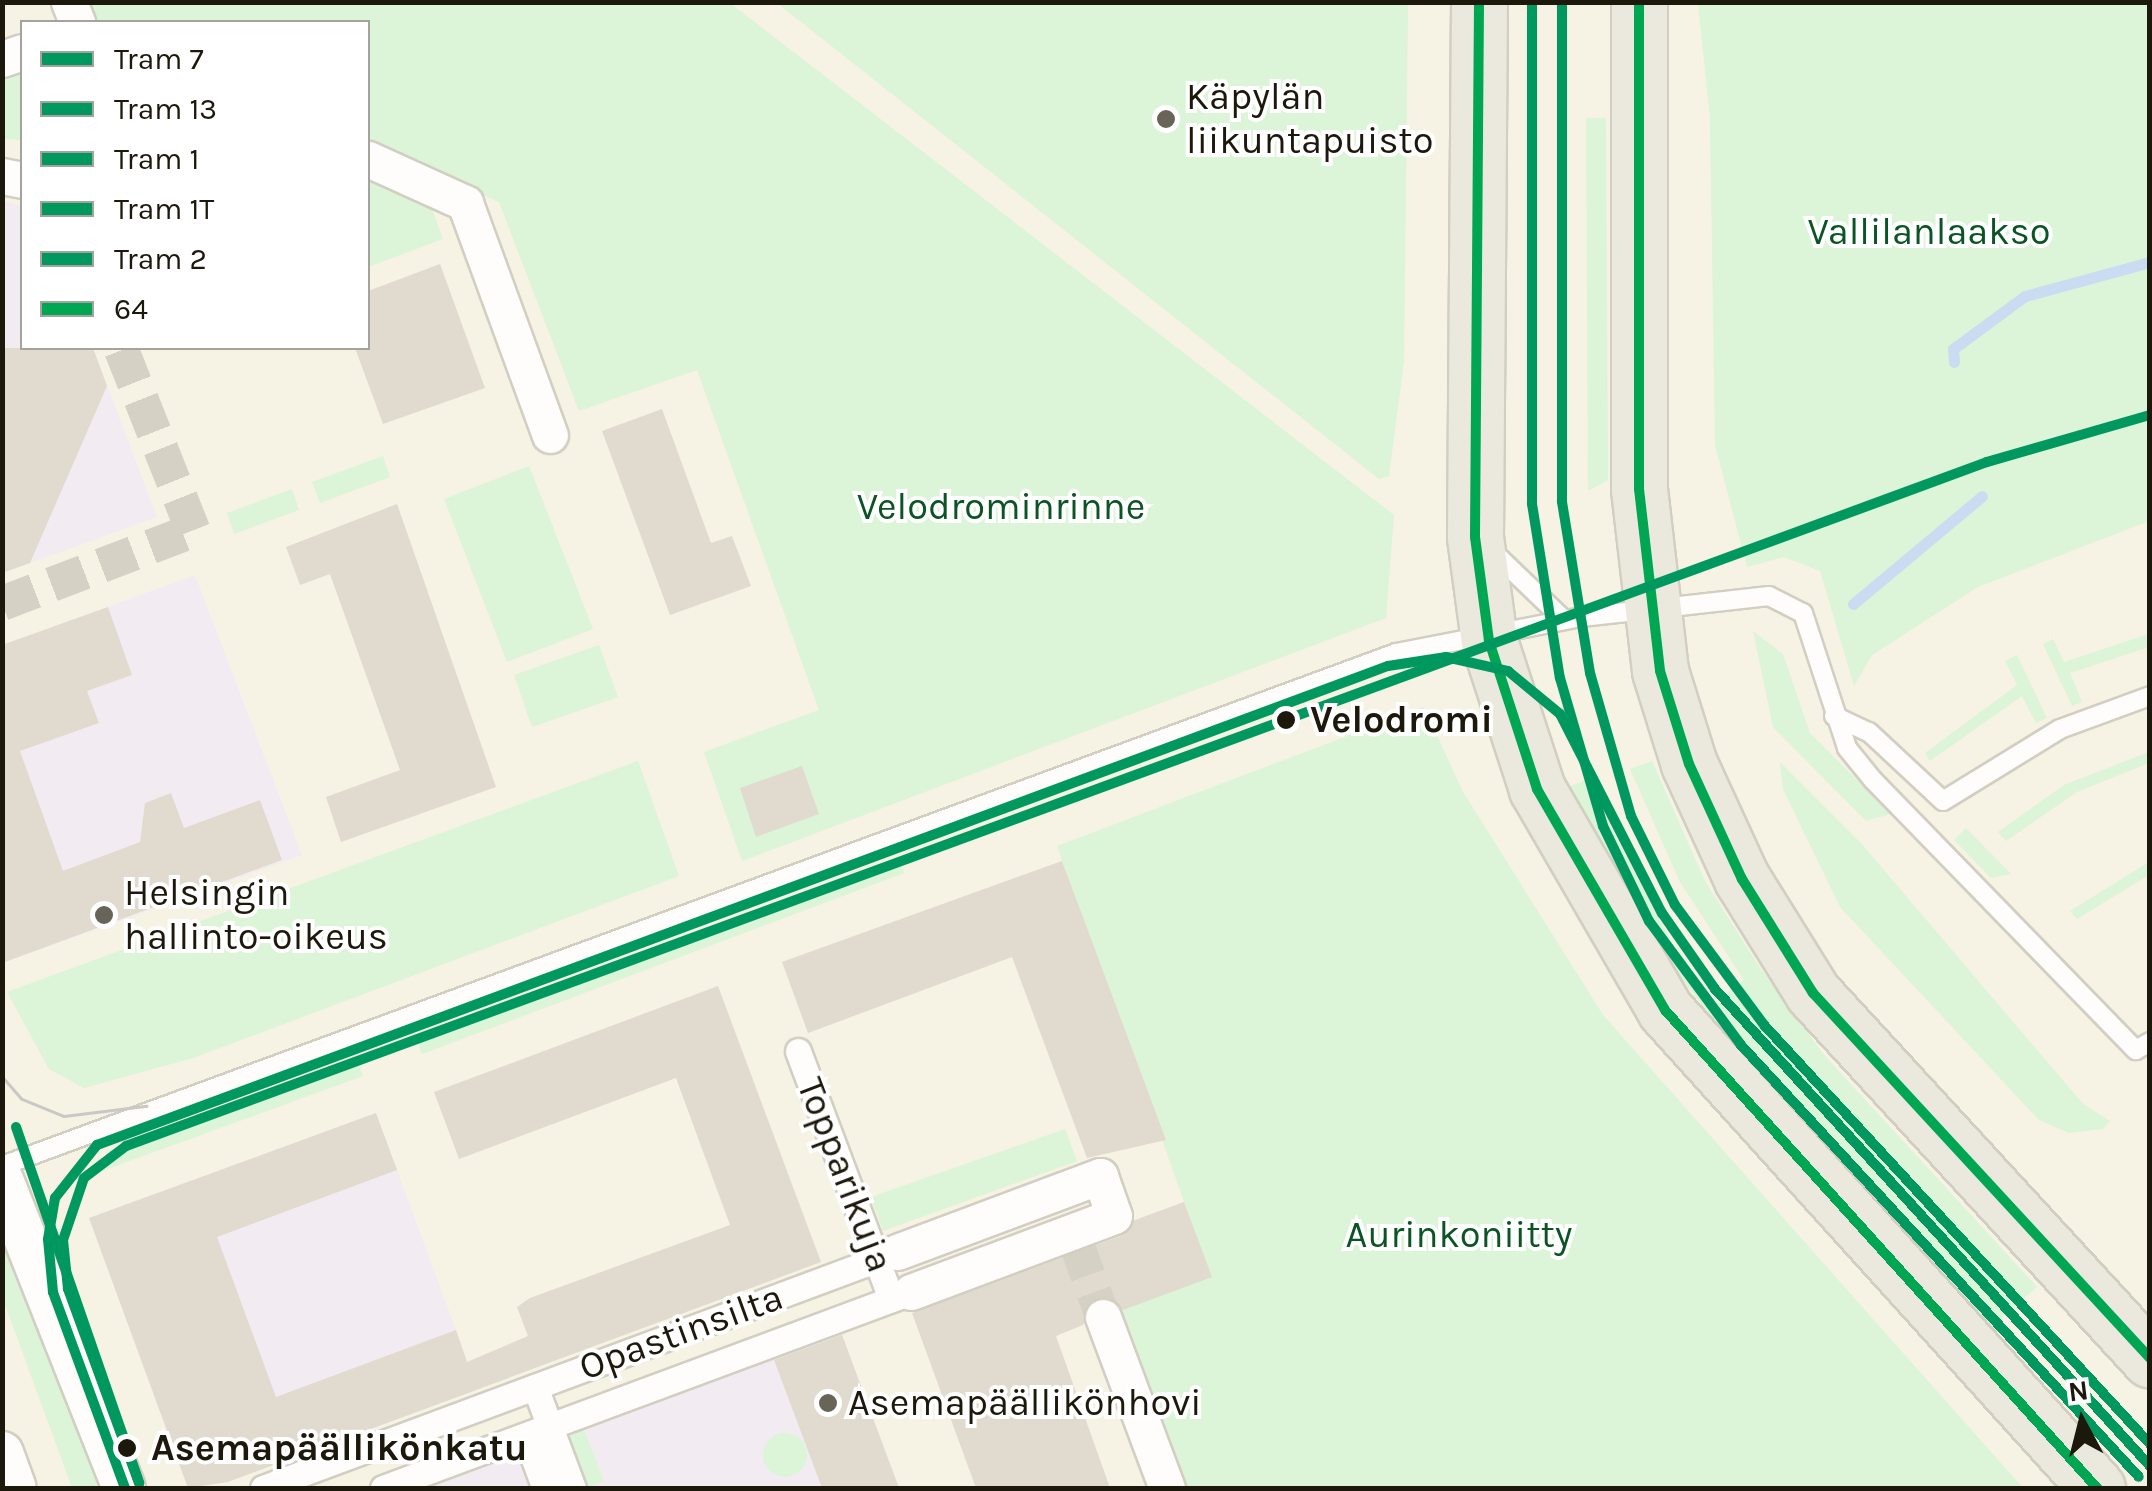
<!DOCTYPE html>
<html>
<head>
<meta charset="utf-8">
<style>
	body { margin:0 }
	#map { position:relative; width:2152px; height:1491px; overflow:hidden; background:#f6f2e4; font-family:Karla,sans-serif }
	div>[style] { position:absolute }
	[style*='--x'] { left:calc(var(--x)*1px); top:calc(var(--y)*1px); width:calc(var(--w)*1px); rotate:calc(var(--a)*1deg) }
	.commercial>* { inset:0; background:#f2ecf2 }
	.green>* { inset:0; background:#dcf4d7 }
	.round { border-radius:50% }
	.stream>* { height:11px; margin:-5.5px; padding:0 5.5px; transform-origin:5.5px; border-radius:5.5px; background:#cadcf1 }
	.building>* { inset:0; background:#e1dacf }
	.minor-tunnel>* { height:35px; margin-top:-17.5px; transform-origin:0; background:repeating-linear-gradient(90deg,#d5d1c4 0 35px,transparent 0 53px) }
	.roads { filter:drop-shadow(2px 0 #d2cec2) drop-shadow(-2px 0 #d2cec2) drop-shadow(0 2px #d2cec2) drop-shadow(0 -2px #d2cec2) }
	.service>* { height:18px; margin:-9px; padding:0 9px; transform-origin:9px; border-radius:9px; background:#fefdfb }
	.pedestrian>* { height:25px; margin:-12.5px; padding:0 12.5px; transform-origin:12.5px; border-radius:12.5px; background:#fefdfb }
	.minor>* { height:35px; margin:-17.5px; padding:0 17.5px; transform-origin:17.5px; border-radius:17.5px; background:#fefdfb }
	.tertiary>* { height:42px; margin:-21px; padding:0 21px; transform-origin:21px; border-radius:21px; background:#fefdfb }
	.primary>* { height:55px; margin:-27.5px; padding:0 27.5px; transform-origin:27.5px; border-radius:27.5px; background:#ebe8de }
	.tram>* { height:2.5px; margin:-1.25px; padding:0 1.25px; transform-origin:1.25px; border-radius:1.25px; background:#c9c8c4 }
	.bus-1>* { height:10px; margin:-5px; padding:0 5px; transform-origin:5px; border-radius:5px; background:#00a651 }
	.tram-1>* { height:10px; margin:-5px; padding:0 5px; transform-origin:5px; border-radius:5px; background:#00985f }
	.tram-2>* { height:10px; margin:-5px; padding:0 5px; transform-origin:5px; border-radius:5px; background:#00985f }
	.tram-3>* { height:10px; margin:-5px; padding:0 5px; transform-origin:5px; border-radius:5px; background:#00985f }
	.tram-4>* { height:10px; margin:-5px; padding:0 5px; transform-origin:5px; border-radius:5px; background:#00985f }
	.tram-5>* { height:10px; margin:-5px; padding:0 5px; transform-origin:5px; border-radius:5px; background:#00985f }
	.dots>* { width:28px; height:28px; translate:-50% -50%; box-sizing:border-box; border:5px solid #fff; border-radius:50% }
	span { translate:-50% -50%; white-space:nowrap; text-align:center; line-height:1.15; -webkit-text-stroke:8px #fff; paint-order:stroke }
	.poi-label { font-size:38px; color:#1c180c }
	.left { translate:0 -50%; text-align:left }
	.park-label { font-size:38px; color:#0b5424 }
	.stop-label { font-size:38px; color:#1c180c; font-weight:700 }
	.street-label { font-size:38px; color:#1c180c }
	.frame { position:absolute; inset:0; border:5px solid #1c180c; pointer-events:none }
	.legend { position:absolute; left:20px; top:20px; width:350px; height:330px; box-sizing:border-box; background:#fff; border:2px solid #a4a39e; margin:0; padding:12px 18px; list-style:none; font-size:30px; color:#1c180c }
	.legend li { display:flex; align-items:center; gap:20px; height:50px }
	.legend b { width:50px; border:2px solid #a4a39e }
	.north { position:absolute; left:2032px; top:1371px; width:100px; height:100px; -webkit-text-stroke:8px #fff; paint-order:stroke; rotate:353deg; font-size:28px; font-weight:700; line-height:40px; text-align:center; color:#1c180c }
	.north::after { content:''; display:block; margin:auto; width:35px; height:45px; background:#1c180c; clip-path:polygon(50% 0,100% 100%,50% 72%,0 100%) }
</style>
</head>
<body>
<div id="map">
	<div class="commercial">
		<div style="clip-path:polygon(3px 201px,22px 206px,22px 348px,93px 348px,157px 517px,3px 573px)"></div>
		<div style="clip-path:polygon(195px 575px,302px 855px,3px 963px,3px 645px)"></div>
		<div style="clip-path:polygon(376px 1113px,478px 1390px,188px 1488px,89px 1218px)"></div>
		<div style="clip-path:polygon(839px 1326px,899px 1488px,409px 1488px)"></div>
	</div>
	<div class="green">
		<div style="clip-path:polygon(85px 3px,730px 3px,1394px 515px,1386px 618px,742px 861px,704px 752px,819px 710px,697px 370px,579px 411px,499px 202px,368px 143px,368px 22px,95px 22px)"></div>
		<div style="clip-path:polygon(777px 3px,1408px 3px,1404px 361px,1389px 476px,1379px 479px)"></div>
		<div style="clip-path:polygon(1698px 3px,2149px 3px,2149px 521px,1978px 587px,1872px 655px,1854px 686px,1820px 571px,1784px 557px,1747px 567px,1715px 445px,1710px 118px)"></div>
		<div style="clip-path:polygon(22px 71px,22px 140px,3px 139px,3px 78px)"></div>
		<div style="clip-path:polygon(1586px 118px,1606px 118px,1608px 480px,1588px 491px)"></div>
		<div style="clip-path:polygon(368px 167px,431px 206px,443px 239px,368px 267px)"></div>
		<div style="clip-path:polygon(383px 456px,390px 477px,320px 503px,312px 482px)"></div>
		<div style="clip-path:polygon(529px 466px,593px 629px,507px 662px,444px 499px)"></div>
		<div style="clip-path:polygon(292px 489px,299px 510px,234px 534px,227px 513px)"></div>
		<div style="clip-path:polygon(1753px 631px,1783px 654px,1810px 733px,1891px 814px,1866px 821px,1773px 727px)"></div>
		<div style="clip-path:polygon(2149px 634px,2149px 647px,2070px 673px,2082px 702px,2072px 706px,2043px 644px,2053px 639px,2064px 662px)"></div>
		<div style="clip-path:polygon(599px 645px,618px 697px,532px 727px,514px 675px)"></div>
		<div style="clip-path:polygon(2017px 655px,2047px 718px,2036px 723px,2022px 696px,1930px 761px,1925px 753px,2017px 685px,2005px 661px)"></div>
		<div style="clip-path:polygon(1424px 707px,1463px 792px,1603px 1015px,2023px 1488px,1185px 1488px,1119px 1311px,1211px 1277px,1057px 846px)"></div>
		<div style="clip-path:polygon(2149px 752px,2149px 763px,2077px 792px,2006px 841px,1998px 832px,2064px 785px)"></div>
		<div style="clip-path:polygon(638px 761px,679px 876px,193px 1058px,84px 1088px,49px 1069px,7px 992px)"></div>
		<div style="clip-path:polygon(1652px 761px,1705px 881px,1760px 968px,1825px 1056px,2037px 1287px,1986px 1331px,1754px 1072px,1639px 924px,1565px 788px,1586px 780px,1673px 945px,1715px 1002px,1744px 980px,1680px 882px,1630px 769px)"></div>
		<div style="clip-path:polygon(1780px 762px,1860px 842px,2083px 1104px,2110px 1121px,2103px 1129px,2069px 1133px,2039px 1120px,1840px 907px,1783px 789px)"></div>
		<div style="clip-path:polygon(1966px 828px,2011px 874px,1991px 878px,1954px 840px)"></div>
		<div style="clip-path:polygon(899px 858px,904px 873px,422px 1054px,415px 1036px)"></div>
		<div style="clip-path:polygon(2149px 862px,2149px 875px,2077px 919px,2070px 911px)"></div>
		<div style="clip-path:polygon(356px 1057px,363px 1076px,77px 1180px,111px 1150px)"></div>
		<div style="clip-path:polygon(1065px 1129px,1077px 1161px,883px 1231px,871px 1197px)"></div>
		<div style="clip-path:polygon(18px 1243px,110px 1488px,72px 1488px,3px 1299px,3px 1249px)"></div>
		<div style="clip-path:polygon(582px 1424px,604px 1482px,584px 1488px,563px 1431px)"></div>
		<div class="round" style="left:763px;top:1433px;width:44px;height:44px"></div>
	</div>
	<div class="stream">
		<div style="--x:1954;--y:362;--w:13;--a:-94"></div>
		<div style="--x:1953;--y:349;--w:89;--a:-36.4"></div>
		<div style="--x:2025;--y:296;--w:130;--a:-15.2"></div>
		<div style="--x:1853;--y:604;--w:168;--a:-39.9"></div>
	</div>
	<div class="building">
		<div style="clip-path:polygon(440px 264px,485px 388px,383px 424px,355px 348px,368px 348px,368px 291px)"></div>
		<div style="clip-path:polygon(2px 348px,93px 348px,107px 386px,30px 563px,2px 573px)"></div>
		<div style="clip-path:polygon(662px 409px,711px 543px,732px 536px,751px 586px,670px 615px,602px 431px)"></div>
		<div style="clip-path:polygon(397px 504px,496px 787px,341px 842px,326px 797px,400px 770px,330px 574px,300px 585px,286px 547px)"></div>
		<div style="clip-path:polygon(108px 607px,132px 675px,87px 691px,99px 723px,20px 751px,63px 871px,140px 842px,145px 803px,171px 793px,184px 828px,260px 800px,282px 860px,2px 963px,2px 645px)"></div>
		<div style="clip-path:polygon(802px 766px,819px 814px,756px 837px,740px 788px)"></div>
		<div style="clip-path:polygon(1062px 861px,1166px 1140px,1087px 1158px,1012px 957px,808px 1033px,782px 962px)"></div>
		<div style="clip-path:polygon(718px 986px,821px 1262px,228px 1482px,188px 1488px,89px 1218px,376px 1113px,397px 1170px,217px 1237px,276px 1397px,456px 1330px,467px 1362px,528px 1336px,517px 1307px,530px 1298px,730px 1225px,676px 1078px,459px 1159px,434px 1092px)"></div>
		<div style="clip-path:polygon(1184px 1202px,1212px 1277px,1123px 1310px,1095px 1298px,1083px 1325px,1056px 1336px,1110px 1488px,976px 1488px,912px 1313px,1121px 1236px,1135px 1220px)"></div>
		<div style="clip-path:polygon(842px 1335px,899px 1488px,822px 1488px,774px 1360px)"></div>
	</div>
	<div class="minor-tunnel">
		<div style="--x:2;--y:603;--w:204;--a:-20.9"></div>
		<div style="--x:193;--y:530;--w:196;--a:-111.6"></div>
		<div style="--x:1076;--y:1242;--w:80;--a:70.2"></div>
	</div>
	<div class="roads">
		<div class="service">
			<div style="--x:1489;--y:548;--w:104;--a:43.8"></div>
			<div style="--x:1834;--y:716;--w:38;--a:25"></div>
			<div style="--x:1869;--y:732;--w:101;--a:43"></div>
			<div style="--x:1943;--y:801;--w:137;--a:-31.6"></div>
			<div style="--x:2060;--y:729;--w:96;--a:-20.1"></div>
			<div style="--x:2;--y:1166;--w:1485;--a:-20.2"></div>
			<div style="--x:1396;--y:653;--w:189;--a:-11"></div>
			<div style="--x:1582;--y:617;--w:188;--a:-6.4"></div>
			<div style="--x:1769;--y:596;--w:38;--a:27"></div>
			<div style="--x:1803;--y:613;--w:142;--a:71.9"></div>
			<div style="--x:1847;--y:748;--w:41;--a:50.9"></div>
			<div style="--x:1873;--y:780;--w:377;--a:45.8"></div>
			<div style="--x:2136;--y:1050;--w:16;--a:-30"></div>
		</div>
		<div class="pedestrian">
			<div style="--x:798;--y:1051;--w:265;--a:69.4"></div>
			<div style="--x:535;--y:1387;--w:108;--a:69.4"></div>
			<div style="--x:263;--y:1488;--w:676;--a:-20.42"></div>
			<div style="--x:383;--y:1488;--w:563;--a:-20.37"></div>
		</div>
		<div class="minor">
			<div style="--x:69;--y:2;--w:22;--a:68"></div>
			<div style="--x:2;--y:59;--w:21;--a:-19"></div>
			<div style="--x:368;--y:159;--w:107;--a:24.4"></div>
			<div style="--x:465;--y:203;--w:247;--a:69.9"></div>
			<div style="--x:2;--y:176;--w:20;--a:11"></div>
			<div style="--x:897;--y:1252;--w:217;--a:-20.5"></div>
			<div style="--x:1100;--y:1176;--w:42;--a:70.7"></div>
			<div style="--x:1114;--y:1216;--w:217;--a:159.5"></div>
			<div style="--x:1103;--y:1317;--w:183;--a:69.5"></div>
			<div style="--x:533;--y:1442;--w:49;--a:69.7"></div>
		</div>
		<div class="tertiary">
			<div style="--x:2;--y:1180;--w:331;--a:68.4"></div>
			<div style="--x:2;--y:1453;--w:37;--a:70"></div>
		</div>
		<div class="primary">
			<div style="--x:1479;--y:2;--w:535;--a:90.43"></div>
			<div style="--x:1475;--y:537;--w:105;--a:82.3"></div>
			<div style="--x:1489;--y:641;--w:156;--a:72"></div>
			<div style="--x:1537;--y:789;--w:255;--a:59.9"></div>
			<div style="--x:1665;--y:1010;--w:644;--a:47.89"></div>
			<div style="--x:1639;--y:2;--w:487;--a:90"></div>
			<div style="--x:1639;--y:489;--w:183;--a:83.4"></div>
			<div style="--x:1660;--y:671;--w:97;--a:72.7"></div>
			<div style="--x:1689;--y:764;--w:127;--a:65.3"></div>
			<div style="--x:1742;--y:879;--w:134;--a:58.1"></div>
			<div style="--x:1813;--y:993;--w:498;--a:47.4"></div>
		</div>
	</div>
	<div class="tram">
		<div style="--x:2;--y:1076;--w:30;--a:49"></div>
		<div style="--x:22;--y:1099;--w:45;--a:22"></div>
		<div style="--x:64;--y:1116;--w:83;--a:-7"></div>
	</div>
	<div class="bus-1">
		<div style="--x:1479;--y:2;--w:535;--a:90.43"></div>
		<div style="--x:1475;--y:537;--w:105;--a:82.3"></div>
		<div style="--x:1489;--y:641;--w:156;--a:72"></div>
		<div style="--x:1537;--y:789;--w:255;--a:59.9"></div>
		<div style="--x:1665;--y:1010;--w:644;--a:47.89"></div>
		<div style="--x:1639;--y:2;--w:487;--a:90"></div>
		<div style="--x:1639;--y:489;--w:183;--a:83.4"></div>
		<div style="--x:1660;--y:671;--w:97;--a:72.7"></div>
		<div style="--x:1689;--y:764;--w:127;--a:65.3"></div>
		<div style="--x:1742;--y:879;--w:134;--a:58.1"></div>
		<div style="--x:1813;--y:993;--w:497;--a:47.3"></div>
	</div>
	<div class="tram-1">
		<div style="--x:125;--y:1488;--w:209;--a:-110.2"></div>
		<div style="--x:53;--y:1292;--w:53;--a:-95.4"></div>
		<div style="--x:48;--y:1239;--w:42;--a:-80.3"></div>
		<div style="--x:55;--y:1198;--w:68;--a:-51.6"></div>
		<div style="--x:97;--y:1145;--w:1377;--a:-20.36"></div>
		<div style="--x:1388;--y:666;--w:59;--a:-8.8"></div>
		<div style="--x:1446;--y:657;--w:64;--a:12.7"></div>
		<div style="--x:1508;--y:671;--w:67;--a:39.6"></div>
		<div style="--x:1560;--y:714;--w:224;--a:62.9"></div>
		<div style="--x:1662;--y:913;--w:93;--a:55.1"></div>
		<div style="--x:1715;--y:989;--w:646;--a:47.64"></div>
	</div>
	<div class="tram-2">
		<div style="--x:139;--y:1483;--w:207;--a:-110.1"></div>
		<div style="--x:68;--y:1289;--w:49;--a:-95.8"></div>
		<div style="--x:63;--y:1240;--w:65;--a:-71.3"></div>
		<div style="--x:84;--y:1178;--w:53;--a:-37.3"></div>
		<div style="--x:126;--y:1146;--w:1983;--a:-20.18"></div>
		<div style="--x:1987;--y:462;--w:170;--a:-16.1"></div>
	</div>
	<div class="tram-3">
		<div style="--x:1532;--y:2;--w:502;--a:90"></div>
		<div style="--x:1532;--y:504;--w:176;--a:80.9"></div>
		<div style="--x:1560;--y:678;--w:154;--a:73.8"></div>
		<div style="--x:1603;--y:826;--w:106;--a:64.2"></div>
		<div style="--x:1649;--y:921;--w:154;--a:53.4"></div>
		<div style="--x:1741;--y:1045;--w:587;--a:47.35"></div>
	</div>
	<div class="tram-4">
		<div style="--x:1562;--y:2;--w:500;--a:90"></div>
		<div style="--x:1562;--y:502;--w:173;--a:80.7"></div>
		<div style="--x:1590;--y:673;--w:149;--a:74"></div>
		<div style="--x:1631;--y:816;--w:99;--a:63.7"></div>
		<div style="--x:1675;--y:905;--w:151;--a:53.4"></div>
		<div style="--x:1765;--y:1026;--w:568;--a:47.35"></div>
	</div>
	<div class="tram-5">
		<div style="--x:16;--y:1127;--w:377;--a:70.9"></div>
	</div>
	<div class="dots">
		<div style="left:1166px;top:119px;background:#686458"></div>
		<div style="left:1286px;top:720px;background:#1c180c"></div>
		<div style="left:104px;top:915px;background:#686458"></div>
		<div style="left:828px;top:1403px;background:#686458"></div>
		<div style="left:127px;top:1448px;background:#1c180c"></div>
	</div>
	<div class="poi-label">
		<span class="left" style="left:1186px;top:119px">Käpylän<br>liikuntapuisto</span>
		<span class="left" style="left:124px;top:915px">Helsingin<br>hallinto-oikeus</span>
		<span class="left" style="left:848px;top:1403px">Asemapäällikönhovi</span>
	</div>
	<div class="park-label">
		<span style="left:1929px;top:232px">Vallilanlaakso</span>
		<span style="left:1001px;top:507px">Velodrominrinne</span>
		<span style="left:1459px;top:1235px">Aurinkoniitty</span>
	</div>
	<div class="stop-label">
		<span class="left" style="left:1310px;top:720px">Velodromi</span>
		<span class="left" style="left:151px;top:1448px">Asemapäällikönkatu</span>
	</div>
	<div class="street-label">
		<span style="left:845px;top:1175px;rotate:69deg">Topparikuja</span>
		<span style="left:681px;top:1332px;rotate:-20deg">Opastinsilta</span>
	</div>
	<div class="frame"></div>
	<ul class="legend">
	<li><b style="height:12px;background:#00985f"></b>Tram 7</li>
	<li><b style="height:12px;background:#00985f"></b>Tram 13</li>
	<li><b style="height:12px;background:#00985f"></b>Tram 1</li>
	<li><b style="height:12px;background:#00985f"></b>Tram 1T</li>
	<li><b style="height:12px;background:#00985f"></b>Tram 2</li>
	<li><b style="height:12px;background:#00a651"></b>64</li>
	</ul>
	<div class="north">N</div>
</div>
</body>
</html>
